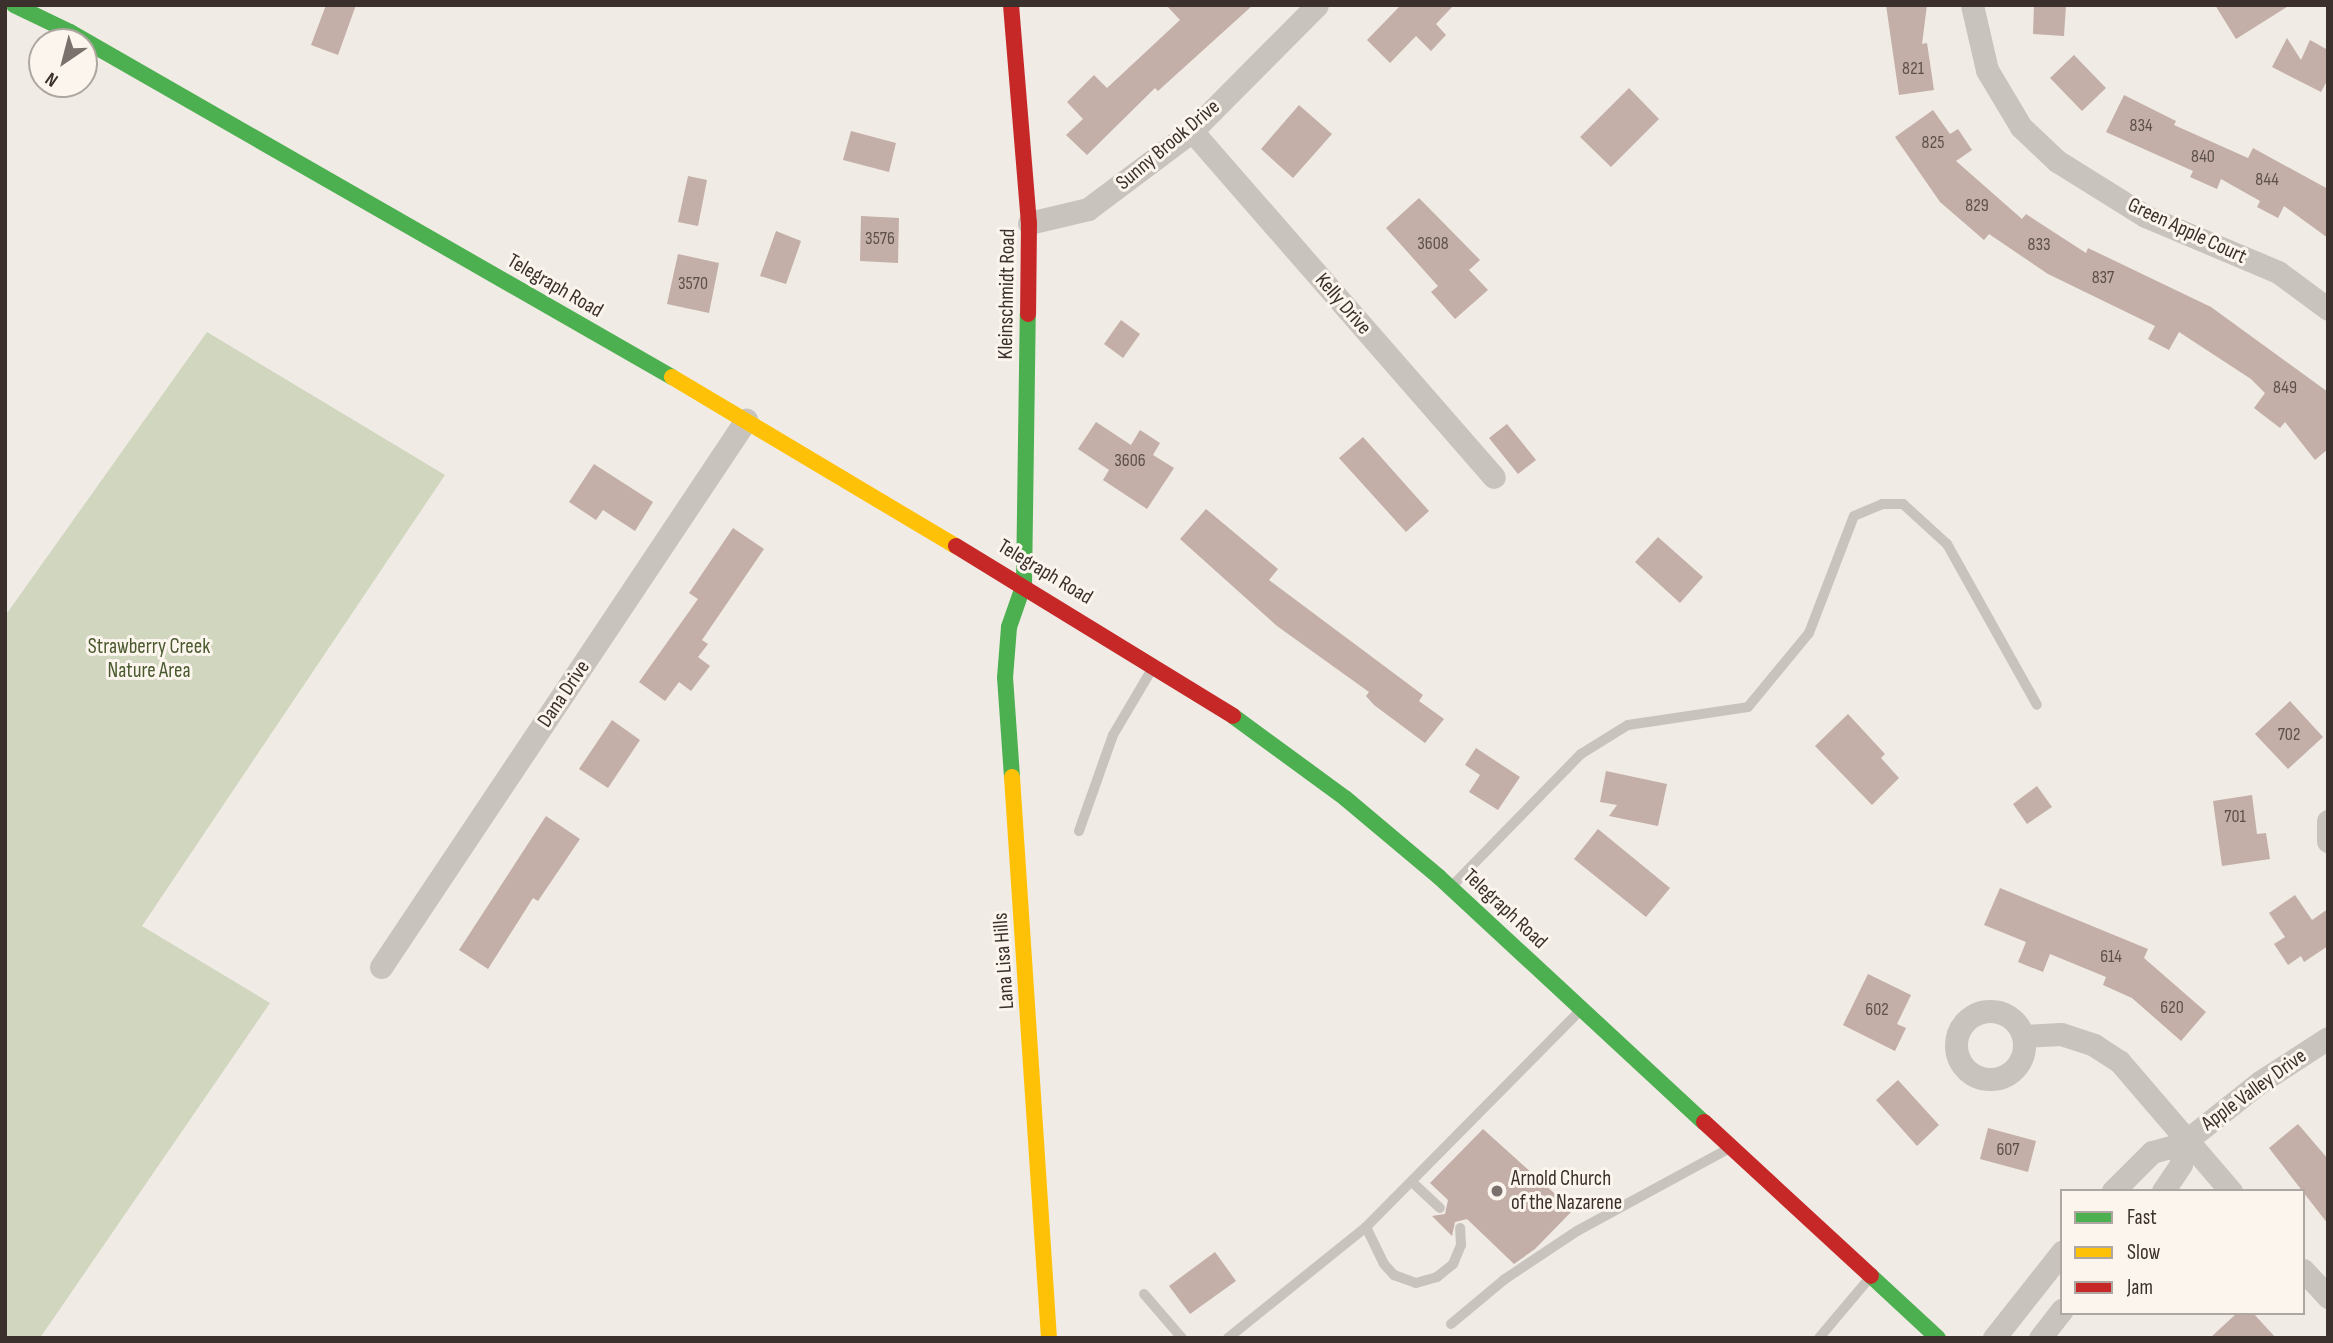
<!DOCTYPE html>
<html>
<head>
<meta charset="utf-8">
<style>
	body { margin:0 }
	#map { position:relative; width:2333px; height:1343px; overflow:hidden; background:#f0ebe5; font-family:"Sofia Sans Condensed",sans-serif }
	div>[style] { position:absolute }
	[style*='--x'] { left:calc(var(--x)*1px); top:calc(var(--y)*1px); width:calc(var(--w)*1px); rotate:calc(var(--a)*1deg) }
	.green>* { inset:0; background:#d1d6bf }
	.building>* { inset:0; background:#c3afa7 }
	.lane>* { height:10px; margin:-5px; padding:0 5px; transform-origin:5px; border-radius:5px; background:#c9c3be }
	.street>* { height:23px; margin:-11.5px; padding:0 11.5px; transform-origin:11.5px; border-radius:11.5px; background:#c9c3be }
	.street>.ring { margin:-11.5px; padding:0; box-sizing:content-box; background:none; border:23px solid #c9c3be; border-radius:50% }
	.fast>* { height:16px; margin:-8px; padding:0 8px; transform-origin:8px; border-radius:8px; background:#4caf50 }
	.slow>* { height:16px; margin:-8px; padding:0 8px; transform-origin:8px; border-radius:8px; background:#ffc107 }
	.jam>* { height:16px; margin:-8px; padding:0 8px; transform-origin:8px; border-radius:8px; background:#c62828 }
	.dots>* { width:19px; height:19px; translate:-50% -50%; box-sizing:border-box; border:4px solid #fbf5ee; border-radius:50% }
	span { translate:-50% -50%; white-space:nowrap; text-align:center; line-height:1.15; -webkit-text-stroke:6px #fbf5ee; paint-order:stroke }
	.number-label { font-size:18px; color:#5d504a }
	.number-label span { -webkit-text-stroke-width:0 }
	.street-label { font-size:21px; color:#3b302b }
	.park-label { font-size:21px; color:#4a5a2e }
	.poi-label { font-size:21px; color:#3b302b }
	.left { translate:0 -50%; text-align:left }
	.frame { position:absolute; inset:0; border:7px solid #3b302b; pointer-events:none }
	.legend { position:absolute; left:2060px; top:1189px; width:245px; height:126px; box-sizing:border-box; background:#fbf5ee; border:2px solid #aea6a0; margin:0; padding:9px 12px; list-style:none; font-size:21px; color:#3b302b }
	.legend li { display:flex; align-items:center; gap:14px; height:35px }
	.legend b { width:35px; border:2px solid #aea6a0 }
	.north { position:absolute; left:28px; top:28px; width:70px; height:70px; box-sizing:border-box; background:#fbf5ee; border:2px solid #aea6a0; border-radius:50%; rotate:215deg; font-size:19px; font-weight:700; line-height:28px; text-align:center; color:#3b302b }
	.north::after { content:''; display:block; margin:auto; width:24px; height:32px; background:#7a716c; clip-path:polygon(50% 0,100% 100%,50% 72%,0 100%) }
</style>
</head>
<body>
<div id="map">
	<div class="green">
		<div style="clip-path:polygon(207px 332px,445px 475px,142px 926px,270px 1003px,40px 1338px,5px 1338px,5px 616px)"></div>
	</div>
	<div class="building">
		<div style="clip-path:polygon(326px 5px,356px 5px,338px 55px,311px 45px)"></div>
		<div style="clip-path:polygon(1166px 5px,1253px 5px,1158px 91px,1155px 88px,1087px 155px,1066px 135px,1083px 119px,1067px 102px,1094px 75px,1107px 88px,1180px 20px)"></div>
		<div style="clip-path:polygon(1401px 5px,1454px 5px,1436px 24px,1446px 35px,1431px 51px,1416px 36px,1390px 63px,1367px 40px)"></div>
		<div style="clip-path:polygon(1886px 5px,1927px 5px,1922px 44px,1927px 43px,1934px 90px,1899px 95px)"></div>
		<div style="clip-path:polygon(2034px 5px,2066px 5px,2064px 36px,2033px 34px)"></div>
		<div style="clip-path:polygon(2215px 5px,2290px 5px,2236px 39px)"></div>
		<div style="clip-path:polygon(2287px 38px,2301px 60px,2310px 40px,2328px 50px,2328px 79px,2321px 92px,2272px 67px)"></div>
		<div style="clip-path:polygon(2074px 55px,2106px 88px,2082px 111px,2050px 78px)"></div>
		<div style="clip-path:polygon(1629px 88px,1659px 119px,1611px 167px,1580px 137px)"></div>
		<div style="clip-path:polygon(2124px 95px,2176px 121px,2174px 125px,2248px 158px,2253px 148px,2328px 189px,2328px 238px,2284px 206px,2278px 218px,2257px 207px,2260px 201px,2221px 179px,2217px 189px,2190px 177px,2193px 171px,2106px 132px)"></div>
		<div style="clip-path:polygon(1299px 105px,1332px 134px,1293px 178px,1261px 149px)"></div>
		<div style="clip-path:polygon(1933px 110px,1950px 134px,1958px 129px,1972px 150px,1956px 161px,2022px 219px,2026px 214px,2086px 253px,2088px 248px,2211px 307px,2328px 392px,2328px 449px,2315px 460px,2285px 422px,2280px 428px,2254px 408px,2265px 393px,2251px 379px,2179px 332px,2169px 350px,2148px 339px,2155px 326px,2048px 274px,1989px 234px,1984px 240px,1940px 202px,1895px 137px)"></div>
		<div style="clip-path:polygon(851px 131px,896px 143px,889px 172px,843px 160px)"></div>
		<div style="clip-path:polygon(688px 176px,707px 180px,698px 226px,678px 222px)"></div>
		<div style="clip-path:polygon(1419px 198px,1480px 260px,1469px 270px,1488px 290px,1455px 319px,1431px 292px,1438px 286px,1386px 228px)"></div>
		<div style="clip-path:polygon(861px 216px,899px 218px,898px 263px,860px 261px)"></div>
		<div style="clip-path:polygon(776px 231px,801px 241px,786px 284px,760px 276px)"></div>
		<div style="clip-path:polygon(678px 254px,719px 263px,709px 313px,667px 304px)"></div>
		<div style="clip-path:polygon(1121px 320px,1140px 334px,1123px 358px,1104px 344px)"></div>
		<div style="clip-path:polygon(1096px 422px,1131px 445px,1140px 430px,1160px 443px,1153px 455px,1174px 468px,1147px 509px,1103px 480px,1109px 470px,1078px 449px)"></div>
		<div style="clip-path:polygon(1507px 424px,1536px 460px,1518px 474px,1489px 438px)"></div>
		<div style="clip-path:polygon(1363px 437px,1429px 511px,1406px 532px,1339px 458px)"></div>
		<div style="clip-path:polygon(594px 464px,653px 502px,635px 531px,603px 510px,596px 520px,569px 502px)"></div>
		<div style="clip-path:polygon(1206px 509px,1278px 569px,1269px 580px,1423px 695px,1419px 701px,1444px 719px,1425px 743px,1374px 705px,1366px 696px,1369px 692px,1277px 626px,1180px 539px)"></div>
		<div style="clip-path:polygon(733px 528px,764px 549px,702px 640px,708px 644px,698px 657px,710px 666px,691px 691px,679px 682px,665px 701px,639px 682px,698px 599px,689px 593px)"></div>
		<div style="clip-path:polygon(1658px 537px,1703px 577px,1680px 603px,1635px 562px)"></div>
		<div style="clip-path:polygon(2290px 701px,2323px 737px,2288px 769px,2255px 734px)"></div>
		<div style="clip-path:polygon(1848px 714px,1885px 754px,1881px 758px,1899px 778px,1872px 805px,1815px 746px)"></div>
		<div style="clip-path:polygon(612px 720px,640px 740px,608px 788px,579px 769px)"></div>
		<div style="clip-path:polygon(1476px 748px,1520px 777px,1498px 810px,1469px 792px,1480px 775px,1465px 765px)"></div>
		<div style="clip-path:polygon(1606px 771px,1667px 784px,1658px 826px,1609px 816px,1617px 805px,1600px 802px)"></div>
		<div style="clip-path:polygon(2037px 786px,2052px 807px,2027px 824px,2013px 804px)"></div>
		<div style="clip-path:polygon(2252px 795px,2257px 834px,2266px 833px,2270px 859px,2222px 866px,2213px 801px)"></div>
		<div style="clip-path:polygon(546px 816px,580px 839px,538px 901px,533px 898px,488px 969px,459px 950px)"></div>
		<div style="clip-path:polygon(1598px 829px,1670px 888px,1646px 917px,1574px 859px)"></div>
		<div style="clip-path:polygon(2000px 888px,2148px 949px,2144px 958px,2206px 1012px,2181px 1041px,2132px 998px,2103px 985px,2106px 977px,2050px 954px,2043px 972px,2018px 962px,2026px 942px,1984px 925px)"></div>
		<div style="clip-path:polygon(2295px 895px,2312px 920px,2328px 909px,2328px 946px,2304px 962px,2301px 956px,2288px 965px,2274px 944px,2285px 937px,2269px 913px)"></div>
		<div style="clip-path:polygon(1868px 974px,1911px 995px,1897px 1024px,1906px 1028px,1895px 1051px,1843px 1025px)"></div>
		<div style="clip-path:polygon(1898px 1080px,1939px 1125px,1917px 1146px,1876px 1100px)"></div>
		<div style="clip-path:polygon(2298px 1124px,2328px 1159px,2328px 1224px,2269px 1148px)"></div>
		<div style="clip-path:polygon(1988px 1128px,2036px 1141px,2028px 1172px,1980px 1159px)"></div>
		<div style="clip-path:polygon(1483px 1129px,1573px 1210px,1535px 1249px,1514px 1264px,1467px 1219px,1455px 1222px,1452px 1236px,1432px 1216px,1445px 1214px,1448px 1200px,1430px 1183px)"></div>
		<div style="clip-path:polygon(1215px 1252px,1236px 1281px,1190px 1314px,1169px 1286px)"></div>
		<div style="clip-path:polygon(2237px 1313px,2253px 1313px,2276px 1338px,2210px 1338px)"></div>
	</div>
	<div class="lane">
		<div style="--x:1079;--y:831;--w:102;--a:-70.5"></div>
		<div style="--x:1113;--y:735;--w:77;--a:-59.4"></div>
		<div style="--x:1454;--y:884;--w:182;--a:-45.7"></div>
		<div style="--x:1581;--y:754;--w:55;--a:-31.7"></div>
		<div style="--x:1628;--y:725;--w:121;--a:-8.5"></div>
		<div style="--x:1748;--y:707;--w:96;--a:-50.5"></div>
		<div style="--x:1809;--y:633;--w:125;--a:-69"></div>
		<div style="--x:1854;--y:516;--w:30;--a:-23"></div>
		<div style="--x:1882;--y:504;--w:21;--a:0"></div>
		<div style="--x:1903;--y:504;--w:59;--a:42.3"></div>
		<div style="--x:1947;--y:544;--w:184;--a:60.8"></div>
		<div style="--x:1412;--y:1182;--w:38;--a:43"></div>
		<div style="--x:1366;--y:1227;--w:41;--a:64.1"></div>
		<div style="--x:1384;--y:1264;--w:15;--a:48"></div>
		<div style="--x:1394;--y:1275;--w:23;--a:20"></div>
		<div style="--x:1416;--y:1283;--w:22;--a:-16"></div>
		<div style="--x:1437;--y:1277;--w:21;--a:-39"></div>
		<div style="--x:1453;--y:1264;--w:21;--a:-67"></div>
		<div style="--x:1461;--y:1245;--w:17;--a:-93"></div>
		<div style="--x:1144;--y:1294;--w:58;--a:49.2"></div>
		<div style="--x:1451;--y:1324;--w:70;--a:-39.8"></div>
		<div style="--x:1505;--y:1279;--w:87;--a:-33.7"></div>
		<div style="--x:1577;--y:1231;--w:170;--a:-28.5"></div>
		<div style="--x:1228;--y:1338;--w:177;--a:-38.8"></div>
		<div style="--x:1366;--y:1227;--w:300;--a:-45.3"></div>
		<div style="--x:1819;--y:1338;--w:75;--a:-49.9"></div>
	</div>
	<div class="street">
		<div style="--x:1972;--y:5;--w:67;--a:77"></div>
		<div style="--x:1987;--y:70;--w:66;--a:59.2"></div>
		<div style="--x:2021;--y:127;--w:50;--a:43.4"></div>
		<div style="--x:2057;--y:161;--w:104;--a:32"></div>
		<div style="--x:2145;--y:216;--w:144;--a:22.8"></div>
		<div style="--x:2278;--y:272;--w:62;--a:36.5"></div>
		<div style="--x:1192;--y:131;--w:459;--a:48.9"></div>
		<div style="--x:1029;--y:223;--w:61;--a:-13.3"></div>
		<div style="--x:1088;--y:209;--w:130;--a:-36.9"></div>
		<div style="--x:1192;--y:131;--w:177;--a:-45.2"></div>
		<div style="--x:2328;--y:821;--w:20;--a:90"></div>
		<div style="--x:381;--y:967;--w:658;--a:-56.29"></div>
		<div class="ring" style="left:1956px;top:1011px;width:45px;height:45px"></div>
		<div style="--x:2024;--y:1036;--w:37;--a:-3"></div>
		<div style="--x:2061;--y:1034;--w:35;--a:18"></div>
		<div style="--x:2094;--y:1045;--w:30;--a:33"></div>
		<div style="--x:2119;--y:1061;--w:172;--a:49.3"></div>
		<div style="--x:2113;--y:1191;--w:55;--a:-45"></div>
		<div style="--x:2152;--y:1152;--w:31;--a:-15"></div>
		<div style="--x:2182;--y:1144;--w:100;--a:-38.5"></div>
		<div style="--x:2260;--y:1082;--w:81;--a:-32.9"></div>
		<div style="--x:2163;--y:1191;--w:32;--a:-56"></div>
		<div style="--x:2181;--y:1164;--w:20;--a:-87"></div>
		<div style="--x:2303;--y:1270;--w:37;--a:47"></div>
		<div style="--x:1994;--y:1338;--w:110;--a:-51.7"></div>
		<div style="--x:2040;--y:1338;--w:36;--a:-52"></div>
	</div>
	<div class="fast">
		<div style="--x:14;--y:5;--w:62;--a:25.7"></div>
		<div style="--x:70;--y:32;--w:694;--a:29.82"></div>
		<div style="--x:1233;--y:716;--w:139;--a:36.2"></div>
		<div style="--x:1345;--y:798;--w:123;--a:40"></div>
		<div style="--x:1439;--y:877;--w:361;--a:42.8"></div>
		<div style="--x:1012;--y:777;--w:99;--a:-94"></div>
		<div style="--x:1005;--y:678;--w:51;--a:-85.5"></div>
		<div style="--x:1009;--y:627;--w:46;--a:-70.8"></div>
		<div style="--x:1024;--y:584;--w:270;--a:-89.2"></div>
		<div style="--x:1871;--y:1276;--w:91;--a:42.8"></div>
	</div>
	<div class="slow">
		<div style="--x:672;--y:377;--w:330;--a:30.8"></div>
		<div style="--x:1012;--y:777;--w:562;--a:86.23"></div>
	</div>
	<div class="jam">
		<div style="--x:1011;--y:5;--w:219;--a:85.3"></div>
		<div style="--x:1029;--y:223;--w:91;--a:90.6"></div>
		<div style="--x:956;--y:546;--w:325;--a:31.5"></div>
		<div style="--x:1704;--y:1122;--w:227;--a:42.7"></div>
	</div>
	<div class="dots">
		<div style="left:1497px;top:1191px;background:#7a716c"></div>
	</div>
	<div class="number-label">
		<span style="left:1913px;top:69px">821</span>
		<span style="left:2141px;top:126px">834</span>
		<span style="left:1933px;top:143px">825</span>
		<span style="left:2203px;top:157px">840</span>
		<span style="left:2267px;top:180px">844</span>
		<span style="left:1977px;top:206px">829</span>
		<span style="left:880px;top:239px">3576</span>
		<span style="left:1433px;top:244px">3608</span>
		<span style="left:2039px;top:245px">833</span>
		<span style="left:2103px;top:278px">837</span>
		<span style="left:693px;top:284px">3570</span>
		<span style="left:2285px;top:388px">849</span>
		<span style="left:1130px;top:461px">3606</span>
		<span style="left:2289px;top:735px">702</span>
		<span style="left:2235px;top:817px">701</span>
		<span style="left:2111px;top:957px">614</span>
		<span style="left:2172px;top:1008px">620</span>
		<span style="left:1877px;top:1010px">602</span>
		<span style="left:2008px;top:1150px">607</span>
	</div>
	<div class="street-label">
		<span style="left:1168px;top:145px;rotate:-40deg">Sunny Brook Drive</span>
		<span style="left:2187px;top:231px;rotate:25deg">Green Apple Court</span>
		<span style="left:555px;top:286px;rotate:30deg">Telegraph Road</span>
		<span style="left:1007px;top:294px;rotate:-89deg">Kleinschmidt Road</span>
		<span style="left:1343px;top:304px;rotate:49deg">Kelly Drive</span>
		<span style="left:1045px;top:572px;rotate:31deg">Telegraph Road</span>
		<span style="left:564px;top:694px;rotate:-56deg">Dana Drive</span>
		<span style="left:1505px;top:909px;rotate:43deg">Telegraph Road</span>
		<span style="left:1004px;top:961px;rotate:-94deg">Lana Lisa Hills</span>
		<span style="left:2254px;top:1090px;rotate:-36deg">Apple Valley Drive</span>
	</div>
	<div class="park-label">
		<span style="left:149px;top:659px">Strawberry Creek<br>Nature Area</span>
	</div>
	<div class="poi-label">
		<span class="left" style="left:1511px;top:1191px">Arnold Church<br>of the Nazarene</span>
	</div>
	<div class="frame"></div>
	<ul class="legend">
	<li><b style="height:9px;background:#4caf50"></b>Fast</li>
	<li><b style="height:9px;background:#ffc107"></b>Slow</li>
	<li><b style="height:9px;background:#c62828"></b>Jam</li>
	</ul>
	<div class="north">N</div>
</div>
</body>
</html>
